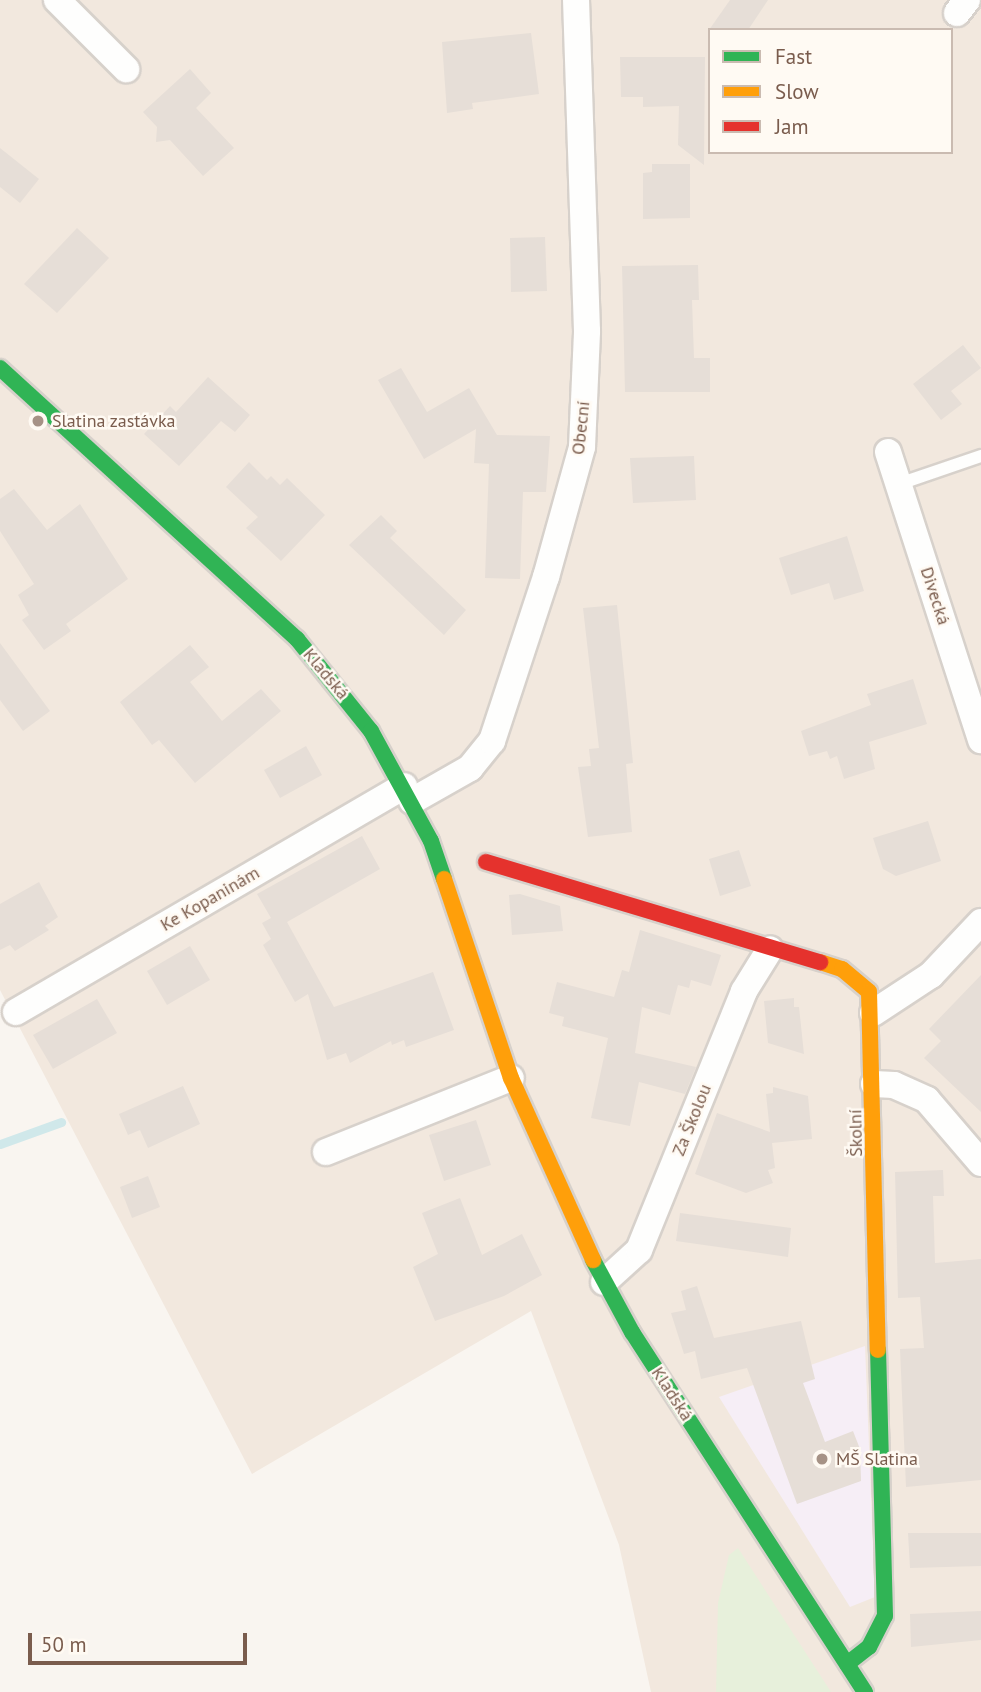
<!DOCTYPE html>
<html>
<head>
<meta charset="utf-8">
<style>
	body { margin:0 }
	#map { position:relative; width:981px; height:1692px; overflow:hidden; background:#f9f5f0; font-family:"PT Sans",sans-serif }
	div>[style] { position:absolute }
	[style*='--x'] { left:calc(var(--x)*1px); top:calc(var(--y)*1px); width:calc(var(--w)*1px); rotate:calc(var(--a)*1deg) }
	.residential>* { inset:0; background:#f2e8de }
	.education>* { inset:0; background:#f6eef6 }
	.green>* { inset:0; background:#e7f0db }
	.stream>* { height:9px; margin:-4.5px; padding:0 4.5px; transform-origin:4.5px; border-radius:4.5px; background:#d0e8ea }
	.building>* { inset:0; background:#e6ded7 }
	.roads { filter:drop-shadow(2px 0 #d7d1cb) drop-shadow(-2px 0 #d7d1cb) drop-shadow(0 2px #d7d1cb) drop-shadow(0 -2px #d7d1cb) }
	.lane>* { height:12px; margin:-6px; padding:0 6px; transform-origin:6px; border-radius:6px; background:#fefefd }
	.street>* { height:26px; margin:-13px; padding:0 13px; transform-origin:13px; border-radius:13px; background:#fefefd }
	.fast>* { height:16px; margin:-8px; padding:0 8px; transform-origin:8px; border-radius:8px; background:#30b455 }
	.slow>* { height:16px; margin:-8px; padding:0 8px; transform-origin:8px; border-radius:8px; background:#ff9f0a }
	.jam>* { height:16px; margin:-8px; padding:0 8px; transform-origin:8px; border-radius:8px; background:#e5322d }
	.dots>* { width:19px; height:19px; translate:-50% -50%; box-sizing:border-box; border:4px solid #fffaf3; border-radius:50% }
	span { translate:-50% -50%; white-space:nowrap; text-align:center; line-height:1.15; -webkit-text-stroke:5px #fffaf3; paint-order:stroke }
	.poi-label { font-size:18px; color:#7a5c4d }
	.left { translate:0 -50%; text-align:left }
	.street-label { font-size:18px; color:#7a5c4d }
	.legend { position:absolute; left:708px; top:28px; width:245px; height:126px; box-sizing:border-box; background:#fffaf3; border:2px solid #cabbb1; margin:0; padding:9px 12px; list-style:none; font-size:21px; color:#7a5c4d }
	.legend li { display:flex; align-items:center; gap:14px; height:35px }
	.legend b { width:35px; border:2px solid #cabbb1 }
	.scale { position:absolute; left:28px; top:1633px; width:219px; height:32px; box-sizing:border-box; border:4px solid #7a5c4d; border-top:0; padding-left:9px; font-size:21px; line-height:24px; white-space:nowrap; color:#7a5c4d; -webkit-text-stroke:5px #fffaf3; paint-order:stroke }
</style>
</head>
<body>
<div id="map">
	<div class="residential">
		<div style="clip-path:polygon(evenodd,0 0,981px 0,981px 1692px,651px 1692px,619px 1545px,531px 1311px,252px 1474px,0 990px,0 0,710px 30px,951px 30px,951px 152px,710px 152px,710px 30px)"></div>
	</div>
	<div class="education">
		<div style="clip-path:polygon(865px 1346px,875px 1597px,850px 1607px,719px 1397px)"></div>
	</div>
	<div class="green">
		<div style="clip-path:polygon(738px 1548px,831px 1692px,716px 1692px,718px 1603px,729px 1555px)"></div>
	</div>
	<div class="stream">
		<div style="--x:0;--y:1144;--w:65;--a:-19.8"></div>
	</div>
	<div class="building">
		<div style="clip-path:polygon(730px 0,768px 0,748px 30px,709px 30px)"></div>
		<div style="clip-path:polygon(531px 33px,539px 94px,472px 103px,473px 109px,447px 113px,442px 42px)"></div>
		<div style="clip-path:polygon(620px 57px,705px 57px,704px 165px,678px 145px,679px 106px,643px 107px,643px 97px,621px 97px)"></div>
		<div style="clip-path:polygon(190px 69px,211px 93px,196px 108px,234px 148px,203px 176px,170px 140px,156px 142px,157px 127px,143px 112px)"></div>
		<div style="clip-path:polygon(0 148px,39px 179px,20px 203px,0 187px)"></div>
		<div style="clip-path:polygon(652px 164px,690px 164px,690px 218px,643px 219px,643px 173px,652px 172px)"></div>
		<div style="clip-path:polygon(77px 228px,109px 258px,57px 313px,24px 284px)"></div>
		<div style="clip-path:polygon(545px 237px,547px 291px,511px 292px,510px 238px)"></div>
		<div style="clip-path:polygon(698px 265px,699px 300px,692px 300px,694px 358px,710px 358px,710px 392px,625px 392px,622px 266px)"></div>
		<div style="clip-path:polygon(963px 345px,981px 368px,951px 391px,962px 404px,941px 420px,913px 384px)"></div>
		<div style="clip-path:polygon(401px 368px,427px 412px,469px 388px,497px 435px,550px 436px,546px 492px,523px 492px,520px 579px,485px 578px,489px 464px,474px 463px,476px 429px,424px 459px,378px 380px)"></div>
		<div style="clip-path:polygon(208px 377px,250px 415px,235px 432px,221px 421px,179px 466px,144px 434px,170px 406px,176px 412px)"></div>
		<div style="clip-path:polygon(694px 456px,696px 500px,633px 503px,630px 458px)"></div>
		<div style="clip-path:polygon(249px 462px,267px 480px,271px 476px,280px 485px,287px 478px,325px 515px,281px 561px,246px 528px,258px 517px,226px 487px)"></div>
		<div style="clip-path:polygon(14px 489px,47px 530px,80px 504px,128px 579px,66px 624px,71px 631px,44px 650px,22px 620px,29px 615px,18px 595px,34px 584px,0 531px,0 499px)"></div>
		<div style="clip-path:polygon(381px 515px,397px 531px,390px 538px,466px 610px,444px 635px,349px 545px)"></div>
		<div style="clip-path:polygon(847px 536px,864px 591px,834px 600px,829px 583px,791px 595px,779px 558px)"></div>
		<div style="clip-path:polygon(617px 605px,633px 763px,626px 764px,632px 832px,588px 837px,578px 767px,591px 766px,589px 749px,599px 748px,583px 608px)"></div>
		<div style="clip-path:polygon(0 643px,50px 711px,23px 731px,0 700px)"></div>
		<div style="clip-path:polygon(190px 645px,209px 667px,190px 682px,222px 721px,261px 689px,281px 711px,195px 783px,159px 740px,152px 745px,120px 702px)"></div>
		<div style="clip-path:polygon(913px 679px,927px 724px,869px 742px,875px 769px,844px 779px,837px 756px,830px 759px,827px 751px,809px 756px,801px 731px,871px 705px,867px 694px)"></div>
		<div style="clip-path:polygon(306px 746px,322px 775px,280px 798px,264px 770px)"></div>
		<div style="clip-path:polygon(928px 821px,941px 861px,896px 876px,883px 869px,873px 838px)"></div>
		<div style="clip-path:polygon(362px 836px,380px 869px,287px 922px,334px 1007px,433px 972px,454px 1030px,406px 1047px,404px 1040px,392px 1045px,391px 1041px,350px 1063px,346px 1053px,327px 1060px,308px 994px,295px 1002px,263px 945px,271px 939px,262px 923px,271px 918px,257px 894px)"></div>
		<div style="clip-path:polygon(739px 850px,751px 886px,720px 896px,709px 859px)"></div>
		<div style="clip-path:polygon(39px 882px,58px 917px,45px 926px,49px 930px,15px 951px,10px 945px,0 950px,0 904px)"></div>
		<div style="clip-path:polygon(520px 894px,560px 906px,563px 931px,512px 935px,509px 895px)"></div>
		<div style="clip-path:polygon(640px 930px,721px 955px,711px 986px,691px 980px,689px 988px,678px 985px,670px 1015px,642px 1007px,635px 1053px,696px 1067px,685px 1094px,639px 1082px,630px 1126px,591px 1118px,608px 1038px,562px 1026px,564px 1017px,549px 1013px,557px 982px,614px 997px,622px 970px,629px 972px)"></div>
		<div style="clip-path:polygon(190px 946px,210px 980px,167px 1005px,147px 971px)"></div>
		<div style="clip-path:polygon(981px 975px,981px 1112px,924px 1058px,941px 1041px,929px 1029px)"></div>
		<div style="clip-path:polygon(794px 998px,794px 1007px,799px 1007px,804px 1054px,768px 1043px,764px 1001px)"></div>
		<div style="clip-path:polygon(97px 999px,117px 1033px,53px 1069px,33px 1035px)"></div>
		<div style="clip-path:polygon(183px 1086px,200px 1124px,148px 1148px,140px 1130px,128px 1135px,119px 1114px)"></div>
		<div style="clip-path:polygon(773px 1087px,808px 1096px,812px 1139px,772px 1143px,775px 1168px,768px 1170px,773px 1183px,746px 1193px,695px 1174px,717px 1113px,770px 1132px,766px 1094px,773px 1093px)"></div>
		<div style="clip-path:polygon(476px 1120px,491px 1165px,444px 1181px,429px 1135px)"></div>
		<div style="clip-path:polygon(943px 1170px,944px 1196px,933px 1196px,935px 1263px,981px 1259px,981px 1480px,906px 1487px,900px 1349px,924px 1348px,920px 1297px,898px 1298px,895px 1172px)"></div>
		<div style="clip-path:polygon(148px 1176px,160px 1207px,132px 1218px,120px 1187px)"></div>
		<div style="clip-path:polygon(460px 1198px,482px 1255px,522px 1234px,542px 1275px,504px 1296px,435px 1321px,413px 1267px,438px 1254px,422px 1213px)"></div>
		<div style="clip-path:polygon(680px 1213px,791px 1228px,788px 1257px,676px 1241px)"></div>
		<div style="clip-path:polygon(697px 1286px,714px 1338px,801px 1321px,815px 1379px,803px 1383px,825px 1442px,853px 1431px,860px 1449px,861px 1481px,797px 1504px,747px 1368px,701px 1379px,695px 1351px,684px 1354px,671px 1313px,686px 1310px,681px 1291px)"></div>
		<div style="clip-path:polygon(908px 1533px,981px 1533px,981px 1566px,910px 1568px)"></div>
		<div style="clip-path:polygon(981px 1611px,981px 1640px,911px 1647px,910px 1614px)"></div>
	</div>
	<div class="roads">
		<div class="lane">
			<div style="--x:899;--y:484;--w:87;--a:-18.9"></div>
		</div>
		<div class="street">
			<div style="--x:57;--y:0;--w:98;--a:45"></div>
			<div style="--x:957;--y:13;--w:16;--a:-52"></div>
			<div style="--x:888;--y:452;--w:303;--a:72.1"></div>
			<div style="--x:412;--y:801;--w:67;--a:-29.6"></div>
			<div style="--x:470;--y:768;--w:35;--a:-51"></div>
			<div style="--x:492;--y:741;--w:173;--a:-71.8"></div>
			<div style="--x:546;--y:577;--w:135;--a:-74.5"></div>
			<div style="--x:582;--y:447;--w:116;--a:-87.5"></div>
			<div style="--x:587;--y:331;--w:331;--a:-91.9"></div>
			<div style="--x:16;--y:1012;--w:449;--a:-30.2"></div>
			<div style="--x:873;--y:1013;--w:69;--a:-33.2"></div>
			<div style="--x:931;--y:975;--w:73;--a:-46.7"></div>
			<div style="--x:874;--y:1084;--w:20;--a:3"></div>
			<div style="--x:894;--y:1085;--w:36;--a:24"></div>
			<div style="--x:927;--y:1100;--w:83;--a:49.4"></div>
			<div style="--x:326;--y:1152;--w:199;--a:-21.8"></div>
			<div style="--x:604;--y:1282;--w:47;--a:-42.4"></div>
			<div style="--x:639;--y:1250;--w:279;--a:-67.9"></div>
			<div style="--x:744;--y:991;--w:49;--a:-58.2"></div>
		</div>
		<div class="fast">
			<div style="--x:0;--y:368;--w:402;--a:42.4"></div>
			<div style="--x:297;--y:639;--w:118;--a:51.2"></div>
			<div style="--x:371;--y:731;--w:125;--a:61.4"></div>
			<div style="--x:431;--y:841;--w:40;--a:71.1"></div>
			<div style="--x:593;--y:1260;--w:82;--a:61.6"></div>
			<div style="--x:632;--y:1332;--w:429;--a:57.1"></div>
			<div style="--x:847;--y:1664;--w:28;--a:-38"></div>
			<div style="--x:869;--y:1647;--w:35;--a:-63"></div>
			<div style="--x:885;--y:1616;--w:266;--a:-91.5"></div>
		</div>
		<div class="slow">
			<div style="--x:444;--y:879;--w:210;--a:71.4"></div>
			<div style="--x:511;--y:1078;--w:200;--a:65.7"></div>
			<div style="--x:820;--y:962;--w:23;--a:18"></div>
			<div style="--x:842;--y:969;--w:35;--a:40"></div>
			<div style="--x:869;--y:992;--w:358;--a:88.6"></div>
		</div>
		<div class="jam">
			<div style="--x:486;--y:862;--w:349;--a:16.7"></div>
		</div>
	</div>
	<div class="dots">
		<div style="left:38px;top:421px;background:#a69286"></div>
		<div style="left:822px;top:1459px;background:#a69286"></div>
	</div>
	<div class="poi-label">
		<span class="left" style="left:52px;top:421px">Slatina zastávka</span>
		<span class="left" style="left:836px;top:1459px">MŠ Slatina</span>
	</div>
	<div class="street-label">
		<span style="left:581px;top:428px;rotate:-84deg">Obecní</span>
		<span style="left:935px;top:596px;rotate:72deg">Divecká</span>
		<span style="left:326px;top:674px;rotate:50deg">Kladská</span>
		<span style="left:210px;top:899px;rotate:-30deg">Ke Kopaninám</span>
		<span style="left:692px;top:1120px;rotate:-68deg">Za Školou</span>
		<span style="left:856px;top:1133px;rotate:-91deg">Školní</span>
		<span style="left:672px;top:1394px;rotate:57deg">Kladská</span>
	</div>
	<ul class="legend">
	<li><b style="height:9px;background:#30b455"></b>Fast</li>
	<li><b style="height:9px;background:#ff9f0a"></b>Slow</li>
	<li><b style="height:9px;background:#e5322d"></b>Jam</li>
	</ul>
	<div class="scale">50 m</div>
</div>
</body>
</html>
